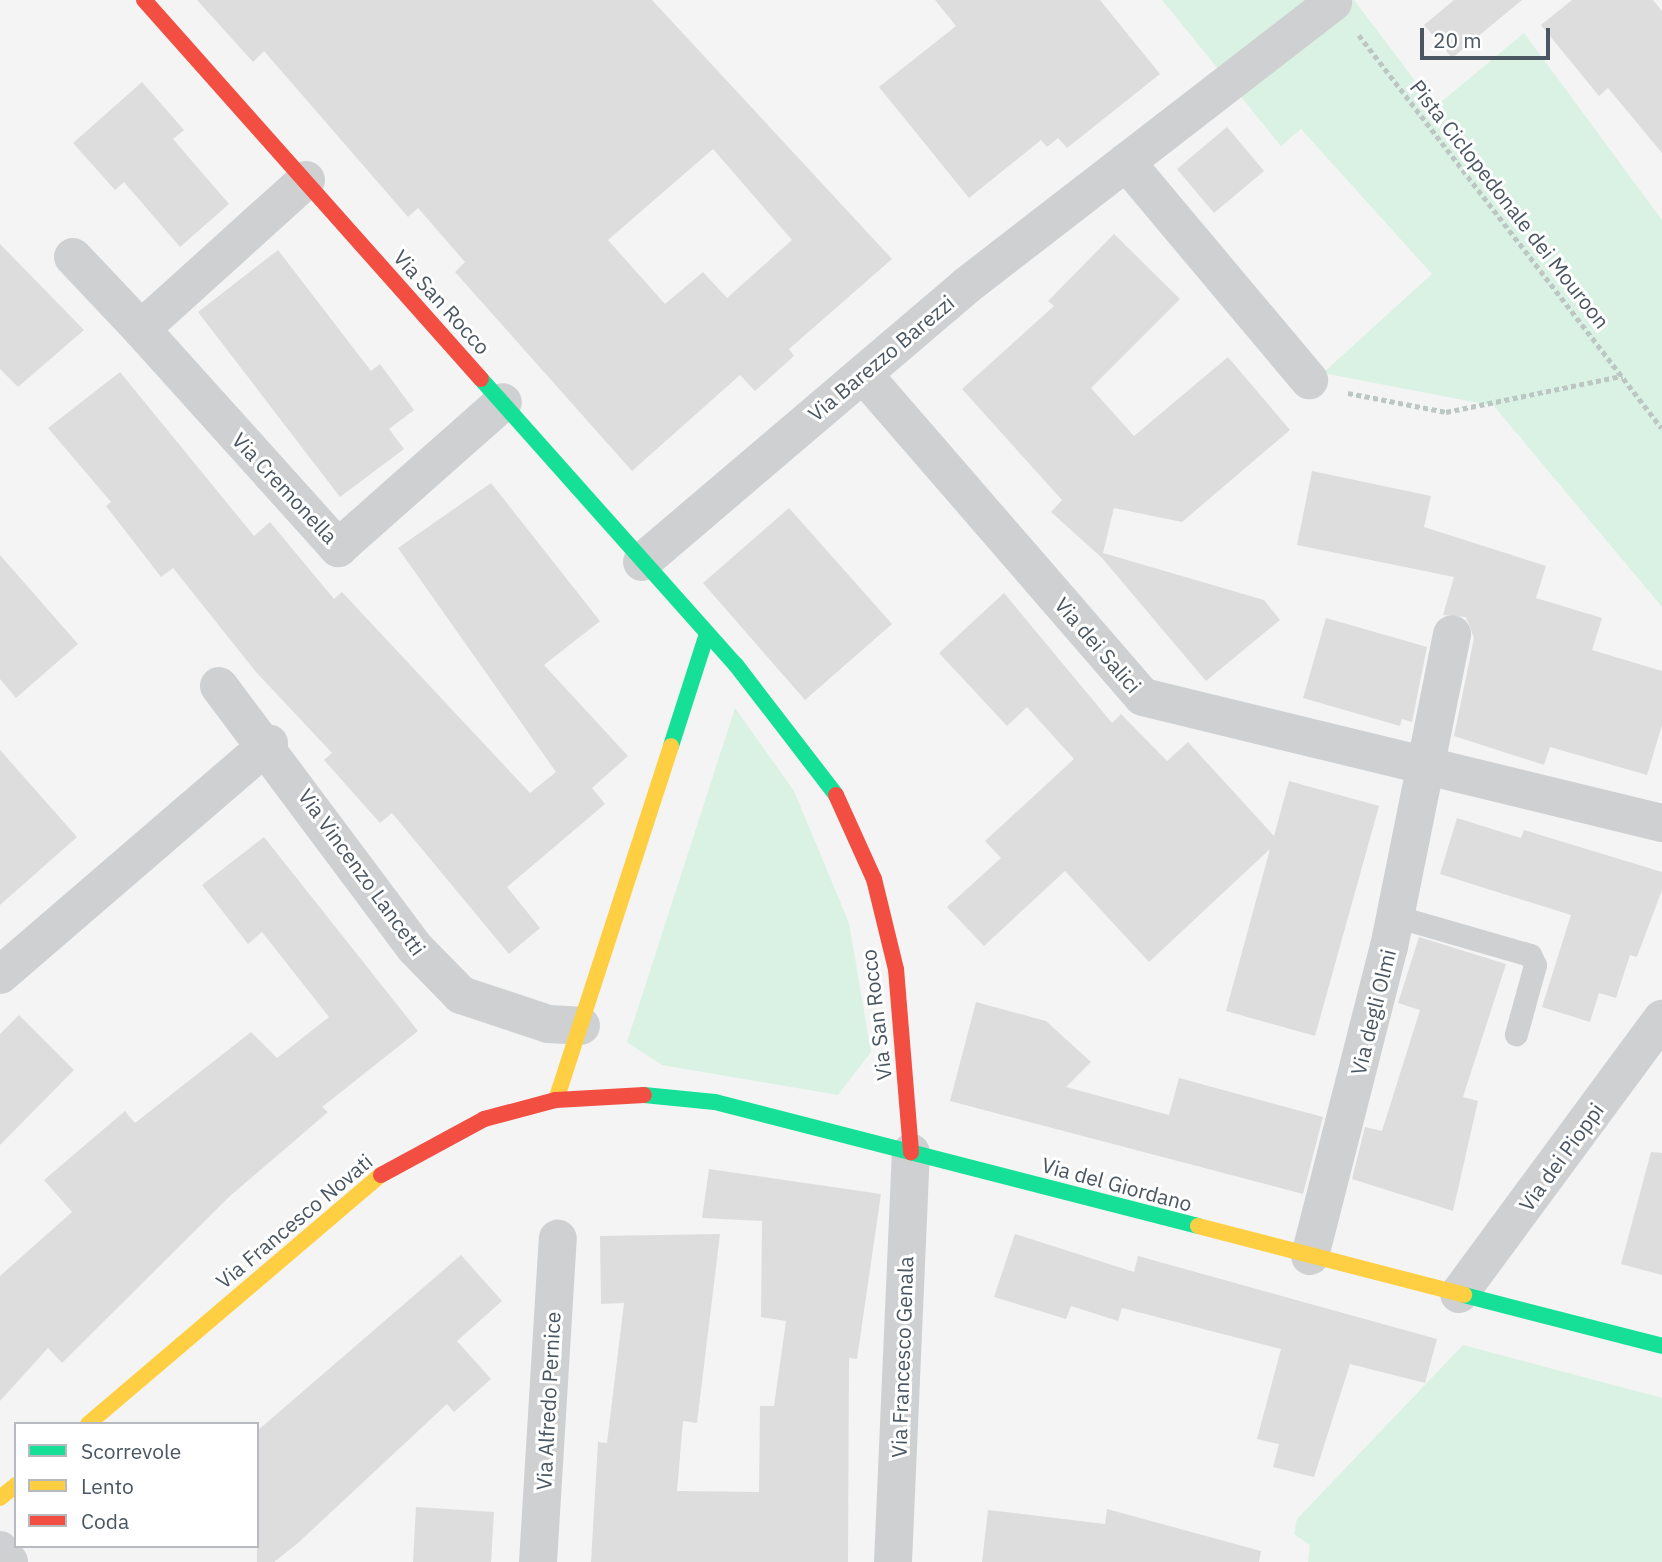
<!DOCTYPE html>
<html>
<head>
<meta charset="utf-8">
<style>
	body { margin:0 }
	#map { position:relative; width:1662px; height:1562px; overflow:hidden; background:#f4f4f4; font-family:"IBM Plex Sans",sans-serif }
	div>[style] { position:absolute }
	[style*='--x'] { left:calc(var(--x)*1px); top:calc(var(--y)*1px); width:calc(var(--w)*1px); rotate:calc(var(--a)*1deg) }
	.green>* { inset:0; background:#d9f2e3 }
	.building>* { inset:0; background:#ddddde }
	.path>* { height:4.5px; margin-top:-2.25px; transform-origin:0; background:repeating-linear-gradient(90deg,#bcc7c4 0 5px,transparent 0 8.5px) }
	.lane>* { height:23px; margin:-11.5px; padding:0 11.5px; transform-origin:11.5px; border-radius:11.5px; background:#ced0d2 }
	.street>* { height:38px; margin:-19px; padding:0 19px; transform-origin:19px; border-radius:19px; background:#ced0d2 }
	.fast>* { height:16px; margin:-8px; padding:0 8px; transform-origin:8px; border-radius:8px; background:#16e098 }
	.slow>* { height:16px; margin:-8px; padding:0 8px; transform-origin:8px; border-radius:8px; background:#ffcf43 }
	.jam>* { height:16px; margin:-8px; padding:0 8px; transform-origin:8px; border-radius:8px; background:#f24e42 }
	span { translate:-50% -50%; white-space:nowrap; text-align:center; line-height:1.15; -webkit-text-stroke:6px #fff; paint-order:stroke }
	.street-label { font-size:21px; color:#4a5661 }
	.legend { position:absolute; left:14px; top:1422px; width:245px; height:126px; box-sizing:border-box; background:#fff; border:2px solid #b7bbc0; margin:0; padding:9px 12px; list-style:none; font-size:21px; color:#4a5661 }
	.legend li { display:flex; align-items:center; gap:14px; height:35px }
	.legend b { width:35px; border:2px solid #b7bbc0 }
	.scale { position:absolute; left:1420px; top:28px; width:130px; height:32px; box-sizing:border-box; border:4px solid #4a5661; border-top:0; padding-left:9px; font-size:21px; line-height:24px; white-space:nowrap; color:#4a5661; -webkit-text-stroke:5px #fff; paint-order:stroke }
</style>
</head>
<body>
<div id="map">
	<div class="green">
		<div style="clip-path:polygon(1162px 0,1354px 0,1435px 107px,1524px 33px,1662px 220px,1662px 607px,1494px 406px,1323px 373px,1432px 274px,1301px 129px,1281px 146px)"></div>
		<div style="clip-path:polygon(735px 708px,794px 791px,849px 923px,871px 1052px,838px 1095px,662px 1065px,627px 1042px)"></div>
		<div style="clip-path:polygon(1463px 1345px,1662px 1398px,1662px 1562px,1308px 1562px,1310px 1545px,1294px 1534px,1297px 1519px)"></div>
	</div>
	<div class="building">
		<div style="clip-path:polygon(evenodd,197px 0,652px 0,892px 259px,789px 349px,794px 356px,755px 391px,740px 375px,632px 471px,455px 272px,465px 262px,418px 208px,408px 217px,264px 51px,253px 62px,197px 0,713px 149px,792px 240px,727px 298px,703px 272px,665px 304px,608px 240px,713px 149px)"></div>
		<div style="clip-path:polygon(935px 0,1100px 0,1160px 74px,1067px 148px,1058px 138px,1047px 147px,1041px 140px,969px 198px,879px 87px,956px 26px)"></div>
		<div style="clip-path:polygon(1454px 0,1522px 0,1452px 58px,1424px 25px)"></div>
		<div style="clip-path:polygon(1572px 0,1653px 0,1662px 11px,1662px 153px,1608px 88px,1599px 96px,1541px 25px)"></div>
		<div style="clip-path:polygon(142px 82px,184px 130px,173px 139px,229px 204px,180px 247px,124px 182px,115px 190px,73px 143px)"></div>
		<div style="clip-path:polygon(1227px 127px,1264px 171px,1214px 213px,1177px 169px)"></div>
		<div style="clip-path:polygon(1114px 234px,1180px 299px,1091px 388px,1134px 436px,1228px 357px,1290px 430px,1182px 522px,1114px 508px,1103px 553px,1264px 600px,1280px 620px,1206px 681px,1102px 558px,1051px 512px,1062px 500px,962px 389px,1054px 306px,1048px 301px)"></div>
		<div style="clip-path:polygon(0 244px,84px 330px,18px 387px,0 369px)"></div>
		<div style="clip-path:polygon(278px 250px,371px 371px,380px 364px,414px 410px,389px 429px,404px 449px,340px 497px,198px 312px)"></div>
		<div style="clip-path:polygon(120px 372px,254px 536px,270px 522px,334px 599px,342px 592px,530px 793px,556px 772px,398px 548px,491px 483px,600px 621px,544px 665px,628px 756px,592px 788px,605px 804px,507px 887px,540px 928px,509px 954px,392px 813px,380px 823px,324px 760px,332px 753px,256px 672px,173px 568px,161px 577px,106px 506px,111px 502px,48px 428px)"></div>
		<div style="clip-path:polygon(1312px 471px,1431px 496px,1424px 527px,1546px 566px,1536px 598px,1602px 618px,1592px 650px,1662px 671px,1662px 725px,1647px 775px,1550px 747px,1544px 765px,1454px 736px,1474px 638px,1466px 617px,1443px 615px,1454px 577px,1297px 545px)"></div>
		<div style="clip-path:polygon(789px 508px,892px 624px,805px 700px,703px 583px)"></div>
		<div style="clip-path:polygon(0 555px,78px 644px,16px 698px,0 679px)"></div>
		<div style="clip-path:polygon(1004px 593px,1112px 723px,1121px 714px,1167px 761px,1188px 742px,1274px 836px,1289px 781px,1379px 806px,1315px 1036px,1226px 1011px,1270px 849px,1149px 962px,1065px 871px,984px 946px,947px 907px,1001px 858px,985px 841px,1074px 759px,1027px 707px,1007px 726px,939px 653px)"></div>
		<div style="clip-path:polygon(1326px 618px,1427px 647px,1412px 722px,1402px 719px,1400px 726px,1303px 698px)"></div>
		<div style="clip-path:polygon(0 750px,77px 837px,0 905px)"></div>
		<div style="clip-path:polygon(1457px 818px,1521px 838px,1524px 830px,1662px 872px,1662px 890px,1637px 957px,1630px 955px,1616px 998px,1599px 993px,1590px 1022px,1542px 1007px,1571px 915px,1440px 874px)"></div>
		<div style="clip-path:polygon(264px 837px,418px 1031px,322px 1107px,328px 1112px,230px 1196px,62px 1363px,48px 1348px,0 1401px,0 1276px,72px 1212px,44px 1180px,125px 1111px,135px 1123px,251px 1032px,277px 1058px,329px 1017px,262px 932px,248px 944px,202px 885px)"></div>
		<div style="clip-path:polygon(1419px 937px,1506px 964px,1463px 1097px,1478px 1101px,1453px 1211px,1352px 1179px,1365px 1127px,1382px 1131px,1420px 1010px,1398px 1003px)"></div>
		<div style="clip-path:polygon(976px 1002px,1046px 1021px,1091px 1062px,1066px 1087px,1169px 1115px,1179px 1078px,1323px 1117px,1303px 1194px,950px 1101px)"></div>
		<div style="clip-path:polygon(19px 1015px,74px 1070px,0 1145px,0 1034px)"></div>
		<div style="clip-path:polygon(1651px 1152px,1662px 1153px,1662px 1275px,1621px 1264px)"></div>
		<div style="clip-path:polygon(709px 1169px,881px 1194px,857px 1359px,849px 1358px,848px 1562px,591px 1562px,598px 1442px,607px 1443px,624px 1303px,601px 1304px,600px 1236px,720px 1234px,697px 1423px,683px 1421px,677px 1491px,759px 1492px,760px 1406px,774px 1406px,786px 1321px,761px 1317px,762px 1221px,702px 1218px)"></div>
		<div style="clip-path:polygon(1015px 1234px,1134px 1272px,1138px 1256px,1437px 1339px,1425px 1383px,1350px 1364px,1314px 1477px,1273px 1467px,1279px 1444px,1257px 1439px,1281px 1349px,1122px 1308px,1118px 1321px,1071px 1306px,1066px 1319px,994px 1297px)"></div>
		<div style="clip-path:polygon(461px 1255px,502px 1301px,457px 1341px,491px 1379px,454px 1412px,447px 1404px,298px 1543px,274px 1562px,257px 1562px,257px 1431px)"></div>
		<div style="clip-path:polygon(416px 1507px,494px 1512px,491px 1562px,413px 1562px)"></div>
		<div style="clip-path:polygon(1107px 1509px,1261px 1551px,1259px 1562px,982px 1562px,988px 1510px,1105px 1524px)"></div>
	</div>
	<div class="path">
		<div style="--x:1359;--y:35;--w:496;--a:52.4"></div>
		<div style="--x:1348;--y:393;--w:100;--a:11"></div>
		<div style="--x:1446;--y:412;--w:180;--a:-11.6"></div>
	</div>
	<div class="lane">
		<div style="--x:1395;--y:916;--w:141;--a:16.1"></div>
		<div style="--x:1530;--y:955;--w:11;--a:63"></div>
		<div style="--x:1535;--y:965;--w:72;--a:105.4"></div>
	</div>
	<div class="street">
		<div style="--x:1126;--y:162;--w:285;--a:50"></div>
		<div style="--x:306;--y:180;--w:222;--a:137.9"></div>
		<div style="--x:141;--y:329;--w:295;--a:48"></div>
		<div style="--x:338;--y:548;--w:220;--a:-41.5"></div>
		<div style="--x:73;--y:257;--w:99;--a:46.6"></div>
		<div style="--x:863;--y:374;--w:427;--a:49.1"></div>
		<div style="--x:1143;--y:697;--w:534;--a:13.65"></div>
		<div style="--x:642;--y:562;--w:426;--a:-40.4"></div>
		<div style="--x:966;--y:286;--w:464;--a:-37.7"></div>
		<div style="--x:219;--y:686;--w:327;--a:53.2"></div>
		<div style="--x:415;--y:948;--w:66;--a:45.6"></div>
		<div style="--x:461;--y:995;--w:92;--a:18.4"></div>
		<div style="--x:548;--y:1024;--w:33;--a:3"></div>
		<div style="--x:0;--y:975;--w:355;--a:-40.7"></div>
		<div style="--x:1310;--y:1256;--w:319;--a:-75.7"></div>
		<div style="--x:1389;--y:947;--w:319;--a:-78.6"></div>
		<div style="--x:1459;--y:1294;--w:342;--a:-53.6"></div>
		<div style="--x:0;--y:1550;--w:15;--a:53"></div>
		<div style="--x:538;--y:1562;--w:324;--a:-86.5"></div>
		<div style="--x:893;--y:1562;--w:410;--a:-87.5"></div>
	</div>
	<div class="fast">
		<div style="--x:481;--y:379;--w:383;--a:48.3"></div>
		<div style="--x:736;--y:665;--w:164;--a:52.4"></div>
		<div style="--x:671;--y:746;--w:118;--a:-72.2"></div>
		<div style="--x:644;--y:1095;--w:71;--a:5.6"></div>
		<div style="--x:715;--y:1102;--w:499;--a:14.4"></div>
		<div style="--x:1464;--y:1295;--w:204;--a:14.4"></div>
	</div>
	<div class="slow">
		<div style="--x:556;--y:1100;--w:372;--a:-72"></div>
		<div style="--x:1198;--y:1226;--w:275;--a:14.5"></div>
		<div style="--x:88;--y:1424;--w:385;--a:-40.4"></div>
		<div style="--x:0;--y:1498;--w:21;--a:-39"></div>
	</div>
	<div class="jam">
		<div style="--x:144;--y:0;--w:507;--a:48.36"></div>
		<div style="--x:836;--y:795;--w:92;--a:65.7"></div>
		<div style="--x:874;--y:879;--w:93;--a:76.3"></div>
		<div style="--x:896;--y:969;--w:184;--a:85.3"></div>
		<div style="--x:381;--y:1175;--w:117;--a:-28.5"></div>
		<div style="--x:484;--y:1119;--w:74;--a:-14.8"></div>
		<div style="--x:556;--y:1100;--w:88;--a:-3.3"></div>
	</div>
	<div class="street-label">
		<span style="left:1510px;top:204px;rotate:52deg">Pista Ciclopedonale dei Mouroon</span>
		<span style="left:442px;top:302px;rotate:48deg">Via San Rocco</span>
		<span style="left:881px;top:358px;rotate:-40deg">Via Barezzo Barezzi</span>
		<span style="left:285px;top:488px;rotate:47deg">Via Cremonella</span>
		<span style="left:1098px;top:645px;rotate:49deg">Via dei Salici</span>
		<span style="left:362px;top:872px;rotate:54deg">Via Vincenzo Lancetti</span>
		<span style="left:1373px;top:1012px;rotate:-76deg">Via degli Olmi</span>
		<span style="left:876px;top:1015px;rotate:-97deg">Via San Rocco</span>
		<span style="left:1561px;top:1157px;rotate:-54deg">Via dei Pioppi</span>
		<span style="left:1117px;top:1184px;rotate:15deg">Via del Giordano</span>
		<span style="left:294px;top:1221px;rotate:-40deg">Via Francesco Novati</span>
		<span style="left:902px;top:1357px;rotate:-88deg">Via Francesco Genala</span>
		<span style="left:548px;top:1401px;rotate:-87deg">Via Alfredo Pernice</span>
	</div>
	<ul class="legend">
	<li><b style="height:9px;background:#16e098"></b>Scorrevole</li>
	<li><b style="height:9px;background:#ffcf43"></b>Lento</li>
	<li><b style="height:9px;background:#f24e42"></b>Coda</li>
	</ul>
	<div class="scale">20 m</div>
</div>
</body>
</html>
